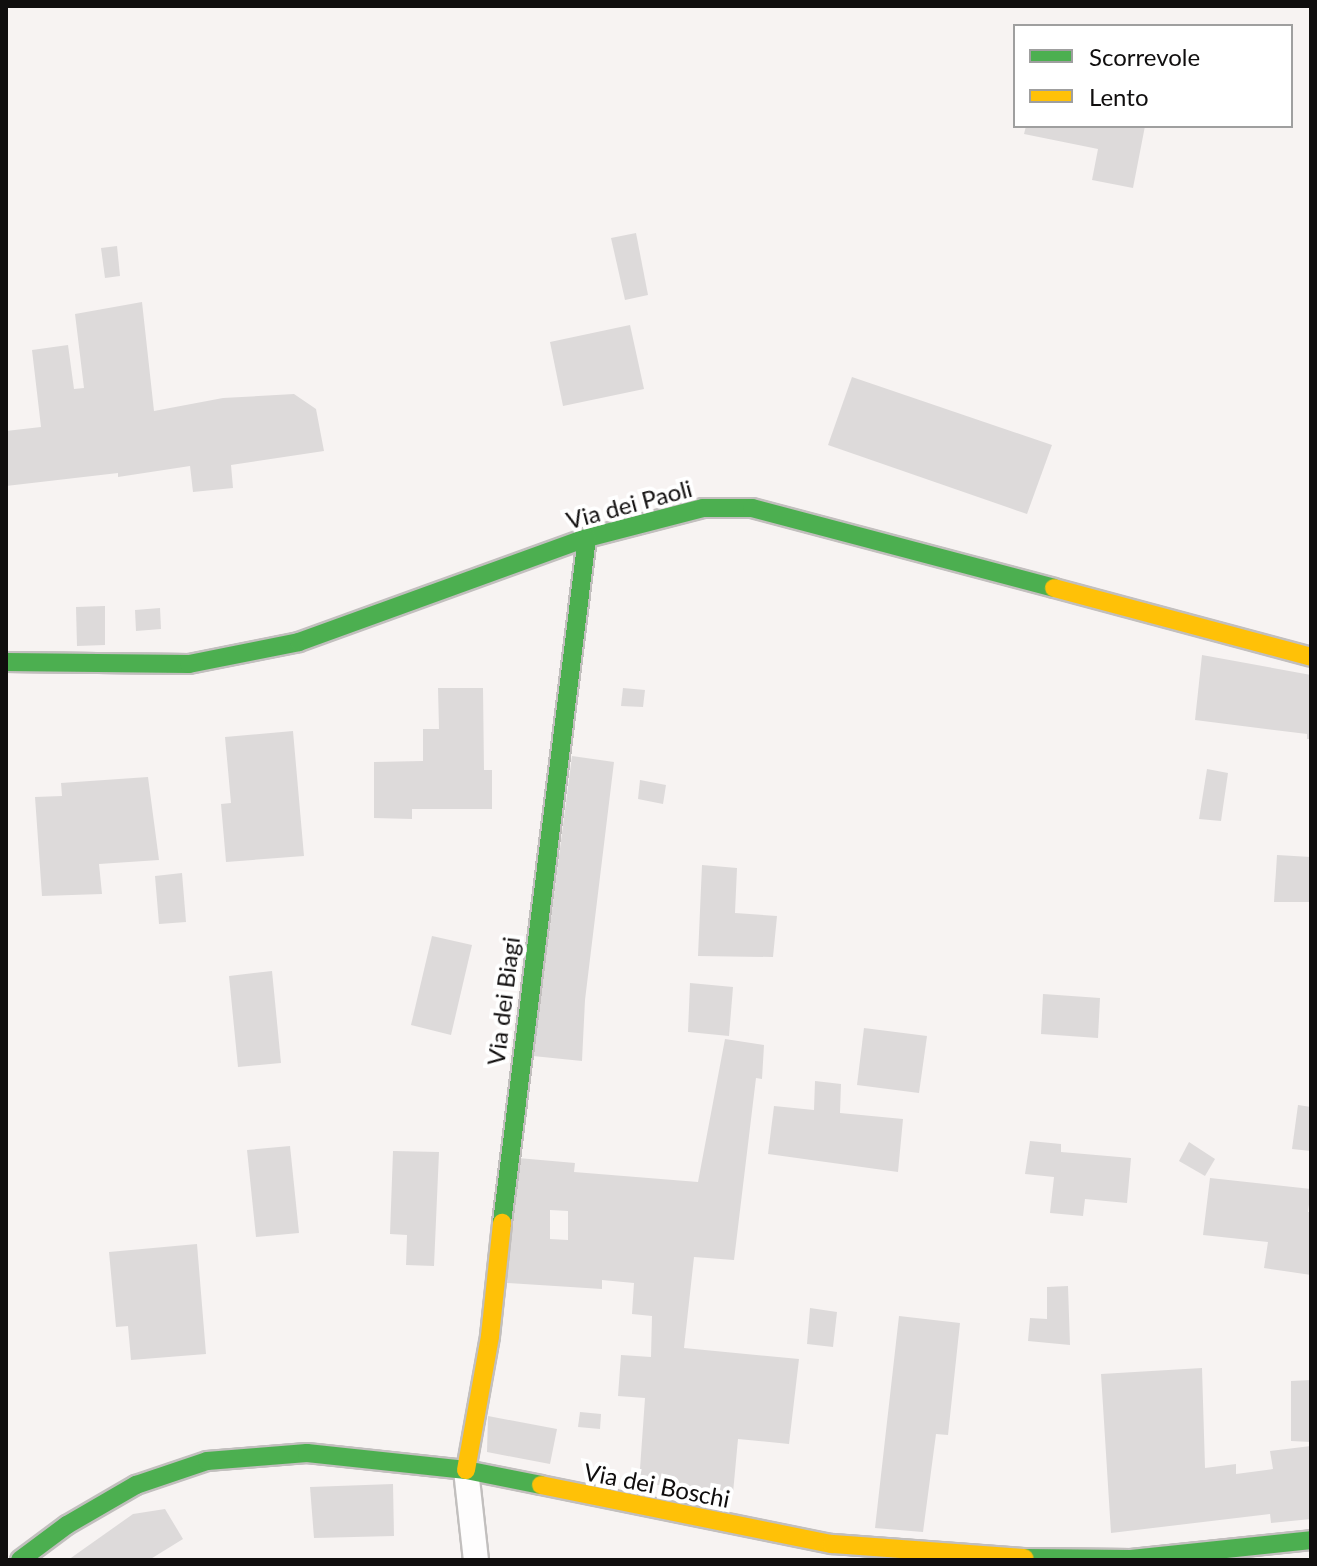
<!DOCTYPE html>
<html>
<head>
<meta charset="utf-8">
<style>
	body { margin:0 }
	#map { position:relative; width:1317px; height:1566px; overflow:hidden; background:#f7f3f2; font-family:Lato,sans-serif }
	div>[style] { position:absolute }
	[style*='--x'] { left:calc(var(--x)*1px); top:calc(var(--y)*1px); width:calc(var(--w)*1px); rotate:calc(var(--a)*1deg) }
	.building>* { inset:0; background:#dddada }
	.roads { filter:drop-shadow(2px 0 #c2bfbe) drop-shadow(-2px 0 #c2bfbe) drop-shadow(0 2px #c2bfbe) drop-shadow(0 -2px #c2bfbe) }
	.lane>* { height:24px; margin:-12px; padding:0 12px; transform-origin:12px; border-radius:12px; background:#fefdfd }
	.fast>* { height:18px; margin:-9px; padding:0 9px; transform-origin:9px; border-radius:9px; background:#4caf50 }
	.slow>* { height:18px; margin:-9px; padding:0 9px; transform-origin:9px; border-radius:9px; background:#ffc107 }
	span { translate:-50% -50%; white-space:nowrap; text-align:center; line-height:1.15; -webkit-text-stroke:8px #fff; paint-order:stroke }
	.street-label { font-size:24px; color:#100e0e }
	.frame { position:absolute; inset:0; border:8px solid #100e0e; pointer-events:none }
	.legend { position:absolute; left:1013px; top:24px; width:280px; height:104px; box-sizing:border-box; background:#fff; border:2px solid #9f9f9f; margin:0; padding:10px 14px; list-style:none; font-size:24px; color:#100e0e }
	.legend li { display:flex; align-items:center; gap:16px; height:40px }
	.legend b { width:40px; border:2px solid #9f9f9f }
</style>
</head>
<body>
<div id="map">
	<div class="building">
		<div style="clip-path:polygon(1026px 126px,1145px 126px,1133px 188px,1092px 180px,1098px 149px,1024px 134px)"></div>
		<div style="clip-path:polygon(636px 233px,648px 295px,625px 300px,611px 238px)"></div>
		<div style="clip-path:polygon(117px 246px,120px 276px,105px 278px,101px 248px)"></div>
		<div style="clip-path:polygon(142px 302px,154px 411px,223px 398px,294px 394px,316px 409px,324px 451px,231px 465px,233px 488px,193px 492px,190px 466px,118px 477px,118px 473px,6px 486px,6px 431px,41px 427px,32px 350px,68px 345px,74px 389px,84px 388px,75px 314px)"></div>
		<div style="clip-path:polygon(630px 325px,644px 389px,563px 406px,550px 342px)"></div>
		<div style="clip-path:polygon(852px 377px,1052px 445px,1027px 514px,828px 445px)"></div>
		<div style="clip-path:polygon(105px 606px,105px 645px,77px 646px,76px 607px)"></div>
		<div style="clip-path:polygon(160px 608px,161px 629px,136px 631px,135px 610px)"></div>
		<div style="clip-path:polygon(1202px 655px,1311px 675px,1311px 739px,1307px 739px,1307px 734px,1195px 720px)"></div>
		<div style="clip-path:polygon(438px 688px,483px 688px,484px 770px,492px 770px,492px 809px,412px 809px,412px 819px,374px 818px,374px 762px,423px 761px,423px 729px,439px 729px)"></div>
		<div style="clip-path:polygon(623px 688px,645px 690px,643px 707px,621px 706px)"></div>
		<div style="clip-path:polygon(293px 731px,304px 856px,226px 862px,221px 804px,231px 803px,225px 737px)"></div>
		<div style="clip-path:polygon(572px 756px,614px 762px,585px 1000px,582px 1061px,533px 1056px)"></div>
		<div style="clip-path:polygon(1207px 769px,1228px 773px,1221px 821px,1199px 819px)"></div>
		<div style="clip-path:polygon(148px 777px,159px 860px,99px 864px,102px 894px,42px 896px,35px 797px,62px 796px,61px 783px)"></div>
		<div style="clip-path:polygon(640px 780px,666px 785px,663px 804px,638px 799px)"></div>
		<div style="clip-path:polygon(1277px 855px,1311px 857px,1311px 902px,1274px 902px)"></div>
		<div style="clip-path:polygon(702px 865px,737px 868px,735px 913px,777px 916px,773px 957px,698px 956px)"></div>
		<div style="clip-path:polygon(182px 873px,186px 922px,159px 924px,155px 876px)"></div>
		<div style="clip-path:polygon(432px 936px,472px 945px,451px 1035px,411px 1025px)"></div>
		<div style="clip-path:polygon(272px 971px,281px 1063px,238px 1067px,229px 976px)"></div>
		<div style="clip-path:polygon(690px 983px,733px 987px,729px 1036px,688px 1032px)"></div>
		<div style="clip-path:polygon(1043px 994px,1100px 998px,1098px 1038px,1041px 1034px)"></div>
		<div style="clip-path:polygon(864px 1028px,927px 1036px,919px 1093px,857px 1085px)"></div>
		<div style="clip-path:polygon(evenodd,725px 1039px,764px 1045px,762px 1079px,756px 1078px,734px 1260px,694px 1257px,684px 1348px,799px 1359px,789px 1444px,738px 1439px,733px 1493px,639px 1483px,645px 1398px,618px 1396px,621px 1355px,651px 1357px,652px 1316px,632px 1314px,634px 1283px,602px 1280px,602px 1289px,507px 1283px,518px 1158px,575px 1163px,574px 1172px,698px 1182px,725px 1039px,550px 1210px,568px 1211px,568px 1240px,550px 1239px,550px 1210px)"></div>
		<div style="clip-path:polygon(815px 1081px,841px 1084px,840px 1113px,903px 1119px,898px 1172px,768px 1154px,774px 1106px,814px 1110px)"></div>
		<div style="clip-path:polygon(1298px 1105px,1311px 1107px,1311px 1151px,1292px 1149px)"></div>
		<div style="clip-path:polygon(1030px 1141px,1061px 1144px,1061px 1152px,1131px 1158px,1127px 1203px,1085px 1199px,1083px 1216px,1050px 1213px,1054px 1177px,1025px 1174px)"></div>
		<div style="clip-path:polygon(1189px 1142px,1215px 1159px,1205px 1176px,1179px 1161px)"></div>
		<div style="clip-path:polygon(290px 1146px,299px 1233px,256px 1237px,247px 1150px)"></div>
		<div style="clip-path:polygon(393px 1151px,439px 1152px,434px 1266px,406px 1265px,407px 1235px,390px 1234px)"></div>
		<div style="clip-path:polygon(1210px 1178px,1311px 1189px,1308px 1212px,1311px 1212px,1311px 1275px,1264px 1268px,1268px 1242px,1203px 1235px)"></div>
		<div style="clip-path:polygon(197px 1244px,206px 1354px,131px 1360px,128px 1326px,116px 1327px,109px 1252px)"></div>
		<div style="clip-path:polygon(1068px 1286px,1070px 1345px,1028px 1341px,1030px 1318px,1047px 1319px,1047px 1287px)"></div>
		<div style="clip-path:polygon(810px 1308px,837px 1312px,833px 1347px,807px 1344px)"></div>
		<div style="clip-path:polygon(899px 1316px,960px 1323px,948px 1435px,936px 1434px,923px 1532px,875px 1528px)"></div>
		<div style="clip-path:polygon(1202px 1368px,1205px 1468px,1236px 1464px,1236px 1474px,1273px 1469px,1270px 1451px,1311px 1446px,1311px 1519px,1271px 1523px,1270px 1514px,1111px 1533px,1101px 1374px)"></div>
		<div style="clip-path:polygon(1311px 1380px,1311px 1442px,1291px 1441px,1291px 1381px)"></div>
		<div style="clip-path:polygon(580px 1412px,601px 1414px,600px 1429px,578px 1427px)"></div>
		<div style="clip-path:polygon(488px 1416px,557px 1429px,550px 1464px,487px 1452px)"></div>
		<div style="clip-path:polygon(393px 1484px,394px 1536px,314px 1538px,310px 1487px)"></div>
		<div style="clip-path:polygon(165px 1509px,183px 1539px,149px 1560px,68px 1560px,133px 1514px)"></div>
	</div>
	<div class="roads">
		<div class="lane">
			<div style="--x:466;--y:1470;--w:91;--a:83.7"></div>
		</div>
		<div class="fast">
			<div style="--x:6;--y:662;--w:183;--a:0.6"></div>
			<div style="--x:189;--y:664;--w:112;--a:-11.3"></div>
			<div style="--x:299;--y:642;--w:306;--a:-19.9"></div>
			<div style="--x:587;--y:538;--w:120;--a:-14.5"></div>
			<div style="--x:703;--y:508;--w:49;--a:0"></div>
			<div style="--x:752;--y:508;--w:312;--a:14.8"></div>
			<div style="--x:502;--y:1223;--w:690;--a:-82.93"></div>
			<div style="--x:1024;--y:1558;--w:107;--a:0.5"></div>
			<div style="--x:1131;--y:1559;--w:181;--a:-6"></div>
			<div style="--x:20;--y:1560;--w:59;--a:-36.7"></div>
			<div style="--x:67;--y:1525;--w:80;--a:-30.1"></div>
			<div style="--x:136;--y:1485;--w:75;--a:-18.7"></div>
			<div style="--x:207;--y:1461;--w:100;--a:-4.6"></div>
			<div style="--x:307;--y:1453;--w:160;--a:6.1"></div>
			<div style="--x:466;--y:1470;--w:76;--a:11.3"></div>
		</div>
		<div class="slow">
			<div style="--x:1054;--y:588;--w:266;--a:15"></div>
			<div style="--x:466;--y:1470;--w:136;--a:-79.8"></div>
			<div style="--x:490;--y:1336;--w:114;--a:-83.9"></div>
			<div style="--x:541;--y:1485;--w:297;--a:11.5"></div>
			<div style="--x:832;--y:1544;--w:193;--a:4.2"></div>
		</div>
	</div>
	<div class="street-label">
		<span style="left:629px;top:504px;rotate:-15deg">Via dei Paoli</span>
		<span style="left:503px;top:1001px;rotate:-83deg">Via dei Biagi</span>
		<span style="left:657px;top:1485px;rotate:11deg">Via dei Boschi</span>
	</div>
	<div class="frame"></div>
	<ul class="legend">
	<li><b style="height:10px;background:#4caf50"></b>Scorrevole</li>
	<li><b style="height:10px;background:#ffc107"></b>Lento</li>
	</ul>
</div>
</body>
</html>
